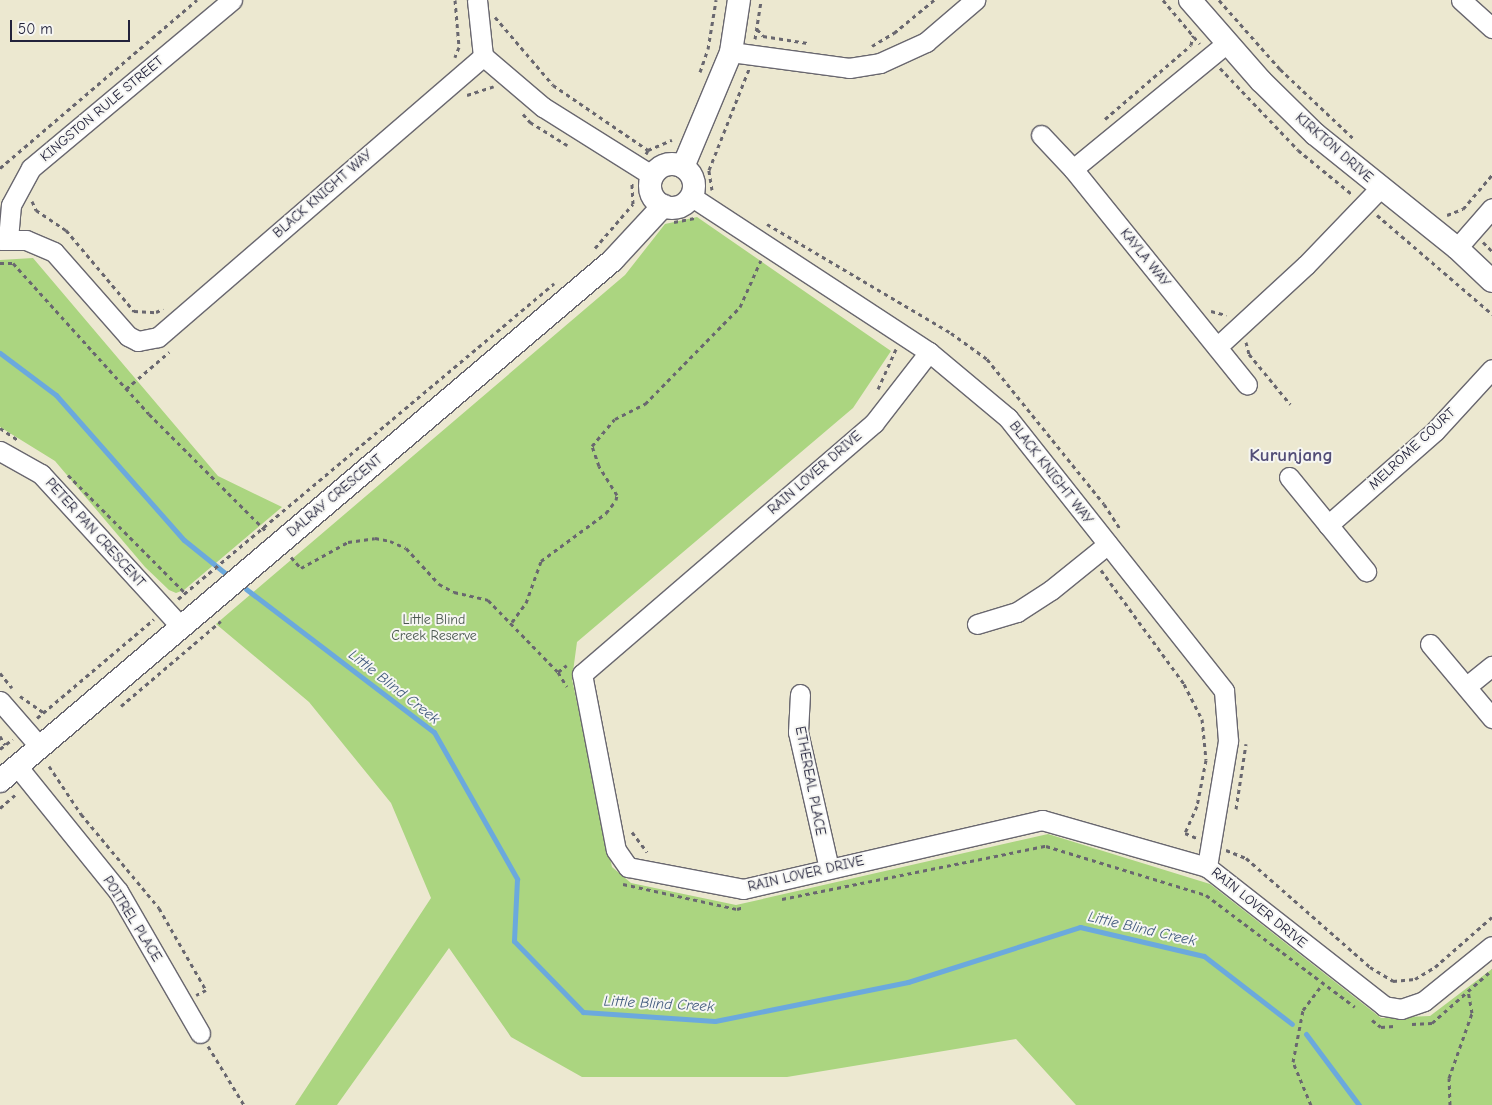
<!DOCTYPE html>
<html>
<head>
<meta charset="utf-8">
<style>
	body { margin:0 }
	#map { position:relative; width:1492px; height:1105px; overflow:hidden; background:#ece8d0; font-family:"Comic Neue",sans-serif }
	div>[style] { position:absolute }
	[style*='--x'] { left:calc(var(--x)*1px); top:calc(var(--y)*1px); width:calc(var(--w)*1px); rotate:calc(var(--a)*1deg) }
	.green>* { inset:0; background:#abd580 }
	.stream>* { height:5px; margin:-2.5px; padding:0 2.5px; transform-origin:2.5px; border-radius:2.5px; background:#6ba9dd }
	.path>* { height:3px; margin-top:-1.5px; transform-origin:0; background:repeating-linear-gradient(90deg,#69676f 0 4px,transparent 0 8px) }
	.roads { filter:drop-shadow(1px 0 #69676f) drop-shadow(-1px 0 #69676f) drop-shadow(0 1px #69676f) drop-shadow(0 -1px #69676f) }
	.minor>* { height:19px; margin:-9.5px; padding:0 9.5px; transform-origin:9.5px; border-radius:9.5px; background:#fff }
	.tertiary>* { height:22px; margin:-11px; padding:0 11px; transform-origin:11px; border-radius:11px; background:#fff }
	.tertiary>.ring { margin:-11px; padding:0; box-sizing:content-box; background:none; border:22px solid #fff; border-radius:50% }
	span { translate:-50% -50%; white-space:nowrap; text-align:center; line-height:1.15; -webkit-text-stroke:4px #f6f6f2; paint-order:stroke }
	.street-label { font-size:14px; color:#22223b }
	.park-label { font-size:14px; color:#4b5850 }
	.water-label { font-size:15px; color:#3f587c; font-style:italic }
	.district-label { font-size:19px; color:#534e77; font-weight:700 }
	.scale { position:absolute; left:10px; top:20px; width:120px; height:22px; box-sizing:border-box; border:2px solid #22223b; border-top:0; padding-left:6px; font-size:15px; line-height:18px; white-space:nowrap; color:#22223b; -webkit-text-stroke:4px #f6f6f2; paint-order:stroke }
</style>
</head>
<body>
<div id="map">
	<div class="green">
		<div style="clip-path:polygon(697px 217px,891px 351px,853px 408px,577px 642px,572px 679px,612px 867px,631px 883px,736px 905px,1048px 834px,1210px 884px,1381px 1018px,1430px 1016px,1492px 969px,1492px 1105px,1076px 1105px,1016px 1039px,787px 1077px,582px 1077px,511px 1037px,449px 948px,337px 1105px,295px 1105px,431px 898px,391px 803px,309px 702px,216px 624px,625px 275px,665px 224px)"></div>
		<div style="clip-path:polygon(33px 258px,218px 476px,282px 507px,184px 590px,176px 593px,169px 590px,145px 567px,55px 461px,0 427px,0 260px)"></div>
	</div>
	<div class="stream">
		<div style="--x:0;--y:353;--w:70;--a:36.9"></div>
		<div style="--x:56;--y:395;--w:193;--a:48.6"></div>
		<div style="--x:184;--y:540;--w:53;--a:38.8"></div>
		<div style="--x:246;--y:589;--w:236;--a:37.3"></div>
		<div style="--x:434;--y:732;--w:169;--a:60.5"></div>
		<div style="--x:517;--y:879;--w:62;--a:92.8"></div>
		<div style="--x:514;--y:941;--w:99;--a:45.8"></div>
		<div style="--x:583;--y:1012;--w:132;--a:3.9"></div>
		<div style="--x:715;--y:1021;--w:197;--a:-11.4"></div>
		<div style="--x:908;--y:982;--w:181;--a:-17.7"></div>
		<div style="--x:1080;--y:927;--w:127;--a:13.2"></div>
		<div style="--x:1204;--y:956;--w:111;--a:37.7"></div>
		<div style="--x:1306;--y:1034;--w:89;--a:53.3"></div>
	</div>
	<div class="path">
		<div style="--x:455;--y:0;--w:47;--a:85.1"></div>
		<div style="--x:459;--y:47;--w:11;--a:112"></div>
		<div style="--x:1163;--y:0;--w:57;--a:49.9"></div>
		<div style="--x:1219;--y:0;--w:92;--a:48.5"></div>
		<div style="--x:1280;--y:69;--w:102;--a:43.4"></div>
		<div style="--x:495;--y:17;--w:89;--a:49.5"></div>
		<div style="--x:553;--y:85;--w:115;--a:34.4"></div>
		<div style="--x:757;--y:29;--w:9;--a:49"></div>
		<div style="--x:763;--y:36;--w:45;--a:9"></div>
		<div style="--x:755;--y:39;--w:39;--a:-81"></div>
		<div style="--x:872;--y:46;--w:26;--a:-31"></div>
		<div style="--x:894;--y:33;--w:52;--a:-39.5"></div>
		<div style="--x:1220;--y:68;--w:113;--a:46.4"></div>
		<div style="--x:1298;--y:150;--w:71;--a:39.3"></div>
		<div style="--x:700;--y:72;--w:24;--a:-71"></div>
		<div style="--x:708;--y:49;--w:50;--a:-80.7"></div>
		<div style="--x:467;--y:95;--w:28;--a:-18"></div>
		<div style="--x:523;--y:114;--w:11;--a:49"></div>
		<div style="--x:530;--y:122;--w:44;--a:31.9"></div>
		<div style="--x:1105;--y:119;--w:113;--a:-40.7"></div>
		<div style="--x:1191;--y:45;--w:10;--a:-79"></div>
		<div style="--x:646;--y:154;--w:4;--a:-63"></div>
		<div style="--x:648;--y:150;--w:26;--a:-23"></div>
		<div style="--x:0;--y:168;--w:259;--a:-40.5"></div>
		<div style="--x:712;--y:190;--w:20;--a:-99"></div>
		<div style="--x:709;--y:170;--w:109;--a:-68.4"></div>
		<div style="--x:32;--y:201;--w:10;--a:66"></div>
		<div style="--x:36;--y:210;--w:36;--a:34"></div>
		<div style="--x:66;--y:230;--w:106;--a:50"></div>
		<div style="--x:134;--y:311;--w:22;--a:3"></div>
		<div style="--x:156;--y:312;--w:8;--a:-23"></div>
		<div style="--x:1377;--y:215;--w:152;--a:40.7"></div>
		<div style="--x:1447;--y:215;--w:17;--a:-21"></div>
		<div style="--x:1463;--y:209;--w:45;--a:-49.5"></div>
		<div style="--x:674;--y:222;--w:21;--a:-11"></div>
		<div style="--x:767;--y:224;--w:214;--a:30.6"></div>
		<div style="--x:951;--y:333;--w:44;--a:35.8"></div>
		<div style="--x:987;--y:359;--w:186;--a:51.1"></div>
		<div style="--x:1104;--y:504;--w:31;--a:57"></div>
		<div style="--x:1483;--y:242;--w:13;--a:45"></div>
		<div style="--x:595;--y:248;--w:58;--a:-49.2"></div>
		<div style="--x:633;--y:204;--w:22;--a:-93"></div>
		<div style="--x:0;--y:263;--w:13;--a:0"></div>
		<div style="--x:13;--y:263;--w:203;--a:48"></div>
		<div style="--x:149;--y:414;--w:165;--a:45"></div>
		<div style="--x:1211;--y:311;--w:16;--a:15"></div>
		<div style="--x:1246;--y:342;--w:12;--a:76"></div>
		<div style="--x:1249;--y:354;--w:65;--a:50.6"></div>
		<div style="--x:126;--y:389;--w:57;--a:-40.7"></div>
		<div style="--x:878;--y:389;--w:44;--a:-65.8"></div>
		<div style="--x:0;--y:428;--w:22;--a:34"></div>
		<div style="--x:68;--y:475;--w:166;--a:45.2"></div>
		<div style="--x:291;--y:557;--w:15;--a:48"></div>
		<div style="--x:301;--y:568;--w:54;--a:-29"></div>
		<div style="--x:348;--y:542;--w:27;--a:-8"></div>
		<div style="--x:375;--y:538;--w:15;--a:11"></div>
		<div style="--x:390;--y:541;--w:17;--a:24"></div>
		<div style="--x:406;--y:548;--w:49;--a:47.5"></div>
		<div style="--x:439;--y:584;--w:17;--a:28"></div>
		<div style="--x:454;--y:592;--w:35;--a:13"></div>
		<div style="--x:488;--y:600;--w:100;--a:45.8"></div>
		<div style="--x:558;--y:672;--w:17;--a:59"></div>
		<div style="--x:1101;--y:570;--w:141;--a:53.9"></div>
		<div style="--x:1184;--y:684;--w:39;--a:63"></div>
		<div style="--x:1202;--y:719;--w:41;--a:84.4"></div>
		<div style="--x:1206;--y:760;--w:47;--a:101.1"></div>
		<div style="--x:1197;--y:806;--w:30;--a:114"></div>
		<div style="--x:1185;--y:833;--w:13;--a:23"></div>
		<div style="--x:178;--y:599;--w:491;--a:-40"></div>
		<div style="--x:512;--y:622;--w:24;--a:-54"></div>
		<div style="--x:526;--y:603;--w:45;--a:-70.3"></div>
		<div style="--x:541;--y:561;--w:81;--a:-36.4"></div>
		<div style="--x:606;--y:513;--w:16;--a:-52"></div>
		<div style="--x:616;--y:500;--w:5;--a:-79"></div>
		<div style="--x:617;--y:495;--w:34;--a:-122"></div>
		<div style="--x:599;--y:466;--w:21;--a:-109"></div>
		<div style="--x:592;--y:446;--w:35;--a:-50"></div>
		<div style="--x:615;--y:419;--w:34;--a:-27"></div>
		<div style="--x:645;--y:404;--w:136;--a:-45.6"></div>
		<div style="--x:740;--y:307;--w:51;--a:-65.9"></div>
		<div style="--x:558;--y:672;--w:11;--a:-38"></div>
		<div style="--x:0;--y:673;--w:19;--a:51"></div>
		<div style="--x:20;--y:696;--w:28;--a:35"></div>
		<div style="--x:121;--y:706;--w:131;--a:-40.4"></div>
		<div style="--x:37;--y:718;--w:153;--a:-40.2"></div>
		<div style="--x:0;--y:736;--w:10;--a:61"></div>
		<div style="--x:0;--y:749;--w:16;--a:-38"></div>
		<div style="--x:49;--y:766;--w:58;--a:56.3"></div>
		<div style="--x:81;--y:814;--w:122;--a:50.3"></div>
		<div style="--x:159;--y:908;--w:95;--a:60.2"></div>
		<div style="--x:206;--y:990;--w:11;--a:153"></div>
		<div style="--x:0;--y:808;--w:20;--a:-41"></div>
		<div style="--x:1236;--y:809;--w:66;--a:-81.3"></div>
		<div style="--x:632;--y:832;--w:25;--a:53"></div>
		<div style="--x:1226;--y:850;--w:22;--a:22"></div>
		<div style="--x:1246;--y:858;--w:165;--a:41.3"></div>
		<div style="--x:1370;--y:967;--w:27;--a:31"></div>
		<div style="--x:1393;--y:981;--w:22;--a:-5"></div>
		<div style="--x:1415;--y:979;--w:23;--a:-31"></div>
		<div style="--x:1435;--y:967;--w:76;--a:-41.3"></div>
		<div style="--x:623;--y:884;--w:117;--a:12.4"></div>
		<div style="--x:737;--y:909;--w:7;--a:-16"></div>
		<div style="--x:782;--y:899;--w:269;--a:-11.4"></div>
		<div style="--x:1046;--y:846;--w:167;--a:17"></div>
		<div style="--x:1206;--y:895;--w:186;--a:36.9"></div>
		<div style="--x:1372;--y:1020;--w:11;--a:38"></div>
		<div style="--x:1381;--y:1027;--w:13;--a:-4"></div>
		<div style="--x:1412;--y:1024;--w:20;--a:-3"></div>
		<div style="--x:1432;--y:1023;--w:80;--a:-41.5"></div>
		<div style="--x:208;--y:1046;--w:69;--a:58.6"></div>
		<div style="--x:1311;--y:1105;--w:47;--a:-112.7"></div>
		<div style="--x:1293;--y:1062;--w:53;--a:-79.1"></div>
		<div style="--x:1303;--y:1010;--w:34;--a:-53"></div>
		<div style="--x:1450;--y:1105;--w:27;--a:-92"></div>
		<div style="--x:1449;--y:1078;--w:69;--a:-70.5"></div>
		<div style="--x:1472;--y:1013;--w:22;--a:-100"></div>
	</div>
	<div class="roads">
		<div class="minor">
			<div style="--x:477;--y:0;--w:56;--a:83.9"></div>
			<div style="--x:1461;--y:0;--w:42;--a:42.1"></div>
			<div style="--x:731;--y:52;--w:119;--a:7.7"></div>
			<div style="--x:849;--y:68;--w:31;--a:-9"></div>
			<div style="--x:880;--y:63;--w:51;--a:-24.5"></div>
			<div style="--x:926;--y:42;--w:65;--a:-40.6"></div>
			<div style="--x:1041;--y:135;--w:47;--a:46.7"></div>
			<div style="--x:1073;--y:169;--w:277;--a:51.1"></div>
			<div style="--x:1073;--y:169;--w:199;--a:-39.3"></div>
			<div style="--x:692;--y:197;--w:283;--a:33.2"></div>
			<div style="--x:929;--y:352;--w:103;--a:39.9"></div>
			<div style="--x:1008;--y:418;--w:348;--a:51.6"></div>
			<div style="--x:1224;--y:691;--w:50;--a:85.4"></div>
			<div style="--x:1228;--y:741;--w:128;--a:99.5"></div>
			<div style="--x:8;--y:239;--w:34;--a:-85"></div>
			<div style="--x:11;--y:205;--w:42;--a:-61.6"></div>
			<div style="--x:31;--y:168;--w:262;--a:-39.9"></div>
			<div style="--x:0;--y:240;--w:26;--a:0"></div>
			<div style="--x:26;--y:240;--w:30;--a:23"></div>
			<div style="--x:54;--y:252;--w:112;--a:48.6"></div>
			<div style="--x:128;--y:336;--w:11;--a:27"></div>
			<div style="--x:138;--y:341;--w:20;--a:-11"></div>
			<div style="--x:158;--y:337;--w:430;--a:-40.8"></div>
			<div style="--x:483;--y:56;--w:79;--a:40.4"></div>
			<div style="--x:543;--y:107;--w:130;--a:32.1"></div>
			<div style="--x:1457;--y:248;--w:53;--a:-48.8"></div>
			<div style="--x:1217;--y:347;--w:121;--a:-42.7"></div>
			<div style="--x:1306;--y:265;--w:107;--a:-46.1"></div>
			<div style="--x:929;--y:352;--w:90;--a:127.8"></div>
			<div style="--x:874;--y:423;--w:385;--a:139.3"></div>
			<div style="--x:582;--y:674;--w:179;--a:79.1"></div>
			<div style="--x:616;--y:850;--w:21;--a:55"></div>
			<div style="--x:628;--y:867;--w:117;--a:10.8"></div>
			<div style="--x:743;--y:889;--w:307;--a:-13"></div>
			<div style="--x:1042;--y:820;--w:172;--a:15.9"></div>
			<div style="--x:1207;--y:867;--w:225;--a:38.1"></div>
			<div style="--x:1384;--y:1006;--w:17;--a:10"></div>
			<div style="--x:1401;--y:1009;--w:24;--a:-19"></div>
			<div style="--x:1424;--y:1001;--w:87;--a:-39"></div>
			<div style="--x:0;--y:451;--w:47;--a:29.3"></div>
			<div style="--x:41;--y:474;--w:207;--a:47.5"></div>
			<div style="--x:1289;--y:477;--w:122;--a:50.7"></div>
			<div style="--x:1328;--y:525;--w:142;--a:-41.3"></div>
			<div style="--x:1435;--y:431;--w:84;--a:-47.4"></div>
			<div style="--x:977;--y:624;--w:42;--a:-16.7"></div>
			<div style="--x:1017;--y:612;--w:40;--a:-32.9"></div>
			<div style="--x:1051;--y:590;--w:73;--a:-38.9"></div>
			<div style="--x:1430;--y:644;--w:97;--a:50"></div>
			<div style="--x:1467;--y:686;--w:32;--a:-39"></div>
			<div style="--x:800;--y:694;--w:38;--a:93"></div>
			<div style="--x:798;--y:732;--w:139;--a:77.2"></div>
			<div style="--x:0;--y:701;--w:61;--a:49"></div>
			<div style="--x:17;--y:766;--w:161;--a:51.1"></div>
			<div style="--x:118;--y:891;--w:164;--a:60"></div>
		</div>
		<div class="tertiary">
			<div style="--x:1190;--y:0;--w:108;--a:48.8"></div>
			<div style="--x:1261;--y:81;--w:76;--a:44.5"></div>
			<div style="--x:1315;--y:134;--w:182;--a:38.8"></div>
			<div style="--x:1457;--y:248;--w:48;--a:43.3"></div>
			<div class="ring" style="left:650px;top:164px;width:22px;height:22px"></div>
			<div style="--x:683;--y:167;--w:125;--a:-67.3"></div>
			<div style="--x:731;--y:52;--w:53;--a:-81.3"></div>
			<div style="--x:0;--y:781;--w:804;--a:-40.36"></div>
			<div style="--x:613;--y:260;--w:74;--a:-47.2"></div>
		</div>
	</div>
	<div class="street-label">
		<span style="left:102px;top:109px;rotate:-40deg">KINGSTON RULE STREET</span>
		<span style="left:1334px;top:148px;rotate:41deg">KIRKTON DRIVE</span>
		<span style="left:323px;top:194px;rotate:-41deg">BLACK KNIGHT WAY</span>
		<span style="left:1145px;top:258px;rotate:51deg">KAYLA WAY</span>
		<span style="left:1412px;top:449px;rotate:-43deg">MELROME COURT</span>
		<span style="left:815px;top:473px;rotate:-41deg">RAIN LOVER DRIVE</span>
		<span style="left:1051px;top:473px;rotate:52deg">BLACK KNIGHT WAY</span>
		<span style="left:335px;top:496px;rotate:-40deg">DALRAY CRESCENT</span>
		<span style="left:95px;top:533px;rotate:48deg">PETER PAN CRESCENT</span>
		<span style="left:810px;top:781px;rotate:79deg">ETHEREAL PLACE</span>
		<span style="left:806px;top:874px;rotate:-13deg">RAIN LOVER DRIVE</span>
		<span style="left:1259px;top:908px;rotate:39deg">RAIN LOVER DRIVE</span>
		<span style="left:132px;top:919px;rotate:58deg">POITREL PLACE</span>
	</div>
	<div class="park-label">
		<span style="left:434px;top:628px">Little Blind<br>Creek Reserve</span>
	</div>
	<div class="water-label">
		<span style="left:394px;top:687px;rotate:38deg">Little Blind Creek</span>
		<span style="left:1142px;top:929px;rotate:13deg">Little Blind Creek</span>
		<span style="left:659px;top:1004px;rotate:3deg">Little Blind Creek</span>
	</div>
	<div class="district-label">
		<span style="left:1291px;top:456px">Kurunjang</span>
	</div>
	<div class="scale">50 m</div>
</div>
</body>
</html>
